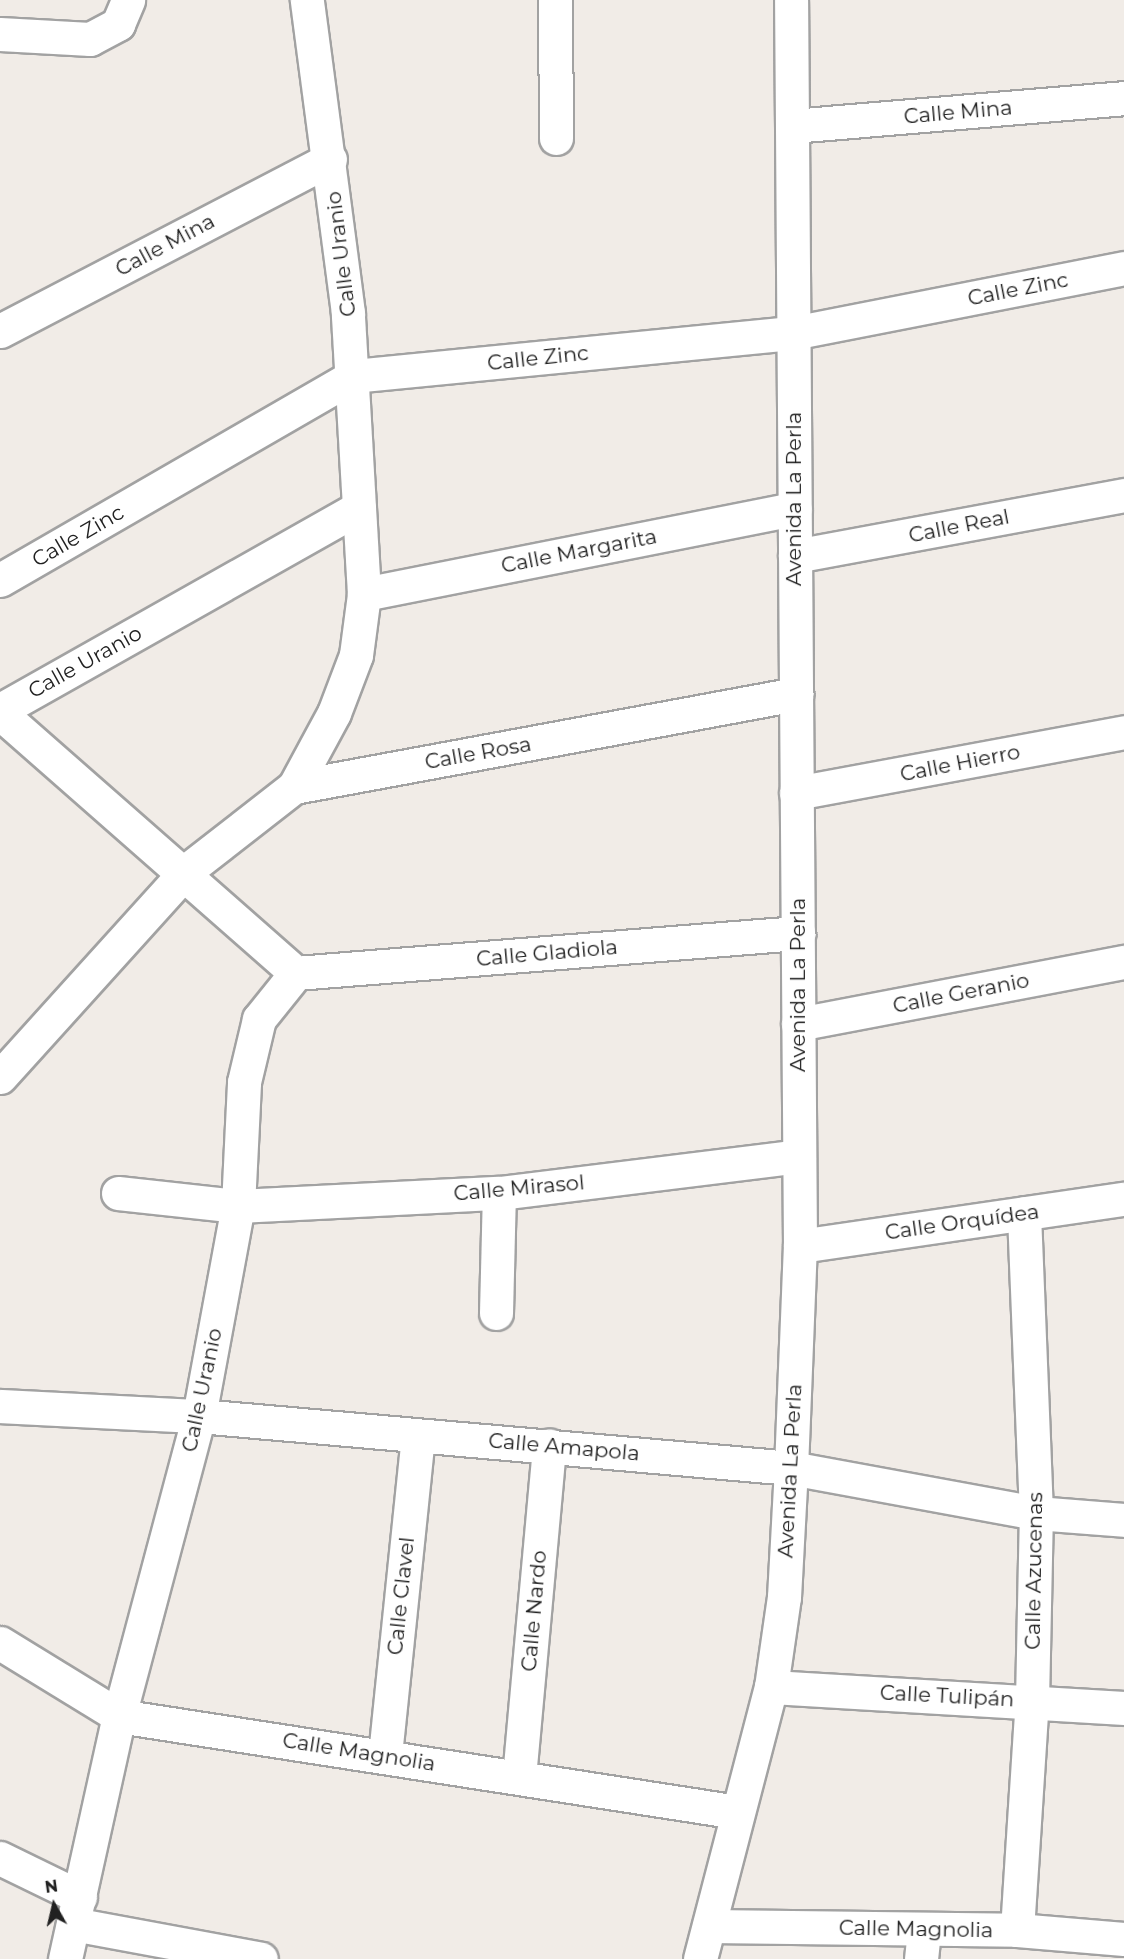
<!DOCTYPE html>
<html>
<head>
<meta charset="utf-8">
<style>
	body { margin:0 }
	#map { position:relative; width:1124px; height:1959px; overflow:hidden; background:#f1ece7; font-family:Montserrat,sans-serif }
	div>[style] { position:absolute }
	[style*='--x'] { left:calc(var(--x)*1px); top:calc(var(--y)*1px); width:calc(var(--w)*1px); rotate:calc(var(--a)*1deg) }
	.roads { filter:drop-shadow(2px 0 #a2a2a2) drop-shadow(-2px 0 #a2a2a2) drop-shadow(0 2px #a2a2a2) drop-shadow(0 -2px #a2a2a2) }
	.minor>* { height:33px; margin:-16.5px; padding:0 16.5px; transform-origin:16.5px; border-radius:16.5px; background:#fff }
	.tertiary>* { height:33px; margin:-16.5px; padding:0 16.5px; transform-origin:16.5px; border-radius:16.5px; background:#fff }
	span { translate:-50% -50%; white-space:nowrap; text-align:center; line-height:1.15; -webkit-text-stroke:4.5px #fff; paint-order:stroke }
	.street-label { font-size:21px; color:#212121 }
	.north { position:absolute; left:24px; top:1875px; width:60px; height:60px; -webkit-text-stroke:4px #fff; paint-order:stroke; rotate:352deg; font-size:16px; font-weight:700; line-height:24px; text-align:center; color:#212121 }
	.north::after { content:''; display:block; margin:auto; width:21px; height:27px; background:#212121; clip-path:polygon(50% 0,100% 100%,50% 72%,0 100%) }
</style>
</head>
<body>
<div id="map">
	<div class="roads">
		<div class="minor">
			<div style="--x:555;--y:0;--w:138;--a:89.6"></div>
			<div style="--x:0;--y:34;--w:90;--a:3.2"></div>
			<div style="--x:90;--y:39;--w:32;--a:-28"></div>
			<div style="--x:118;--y:24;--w:26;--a:-67"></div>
			<div style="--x:792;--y:126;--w:333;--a:-4.8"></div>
			<div style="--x:0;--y:331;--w:372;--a:-27.5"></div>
			<div style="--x:795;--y:556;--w:335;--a:-10.5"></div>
			<div style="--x:0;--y:580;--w:408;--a:-30"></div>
			<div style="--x:353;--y:376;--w:442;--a:-5.6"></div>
			<div style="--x:793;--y:333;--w:337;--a:-11.1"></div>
			<div style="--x:364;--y:594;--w:439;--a:-11.2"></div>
			<div style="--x:0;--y:710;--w:412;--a:-29.4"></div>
			<div style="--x:0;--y:713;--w:394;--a:41.3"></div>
			<div style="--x:294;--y:787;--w:84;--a:-61.6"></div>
			<div style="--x:334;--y:713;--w:62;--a:-69.2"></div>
			<div style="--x:356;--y:655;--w:62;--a:-82.5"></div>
			<div style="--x:364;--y:594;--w:281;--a:-93.3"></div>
			<div style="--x:348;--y:313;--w:316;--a:-97.5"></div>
			<div style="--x:796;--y:793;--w:334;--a:-10.5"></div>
			<div style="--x:296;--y:973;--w:504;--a:-4.56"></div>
			<div style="--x:798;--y:1024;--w:332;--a:-10.8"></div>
			<div style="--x:0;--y:1077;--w:278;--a:-47.9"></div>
			<div style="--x:186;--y:871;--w:137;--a:-37.9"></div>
			<div style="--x:294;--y:787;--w:511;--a:-10.5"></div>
			<div style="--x:118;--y:1193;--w:121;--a:6.2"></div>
			<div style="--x:238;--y:1206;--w:261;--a:-2.9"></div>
			<div style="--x:499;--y:1193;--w:302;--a:-7"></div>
			<div style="--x:800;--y:1246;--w:327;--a:-8.3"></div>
			<div style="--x:496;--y:1313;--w:120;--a:-88.6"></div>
			<div style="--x:0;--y:1406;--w:199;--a:2.9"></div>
			<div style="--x:199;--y:1416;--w:594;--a:5.02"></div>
			<div style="--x:791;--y:1468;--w:249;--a:10.4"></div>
			<div style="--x:1036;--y:1513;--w:88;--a:4.5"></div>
			<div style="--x:0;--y:1643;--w:140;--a:31.5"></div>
			<div style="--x:119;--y:1716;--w:626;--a:8.82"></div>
			<div style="--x:771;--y:1687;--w:354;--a:3.4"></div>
			<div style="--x:385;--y:1755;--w:320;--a:-84.1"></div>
			<div style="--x:519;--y:1777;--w:333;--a:-84.8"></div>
			<div style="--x:0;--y:1858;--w:89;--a:26"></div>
			<div style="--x:73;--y:1924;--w:191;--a:10.5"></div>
			<div style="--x:709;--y:1926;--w:308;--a:0.7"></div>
			<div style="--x:1017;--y:1930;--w:107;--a:4.8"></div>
			<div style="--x:1017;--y:1930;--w:229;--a:-86.3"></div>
			<div style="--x:1032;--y:1701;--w:188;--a:-88.8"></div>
			<div style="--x:1036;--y:1513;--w:300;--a:-92.3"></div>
			<div style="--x:65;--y:1959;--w:249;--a:-77.5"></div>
			<div style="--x:119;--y:1716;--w:310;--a:-75.1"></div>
			<div style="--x:199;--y:1416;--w:214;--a:-79.5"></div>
			<div style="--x:238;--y:1206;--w:124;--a:-87.2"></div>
			<div style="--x:244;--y:1082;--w:65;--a:-76.6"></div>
			<div style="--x:259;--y:1019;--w:59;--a:-51.2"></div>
			<div style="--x:921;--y:1959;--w:30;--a:-84"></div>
		</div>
		<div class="tertiary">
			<div style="--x:700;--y:1959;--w:281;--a:-75.4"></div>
			<div style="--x:771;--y:1687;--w:91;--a:-81.8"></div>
			<div style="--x:784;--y:1597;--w:129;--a:-86.9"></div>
			<div style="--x:791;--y:1468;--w:222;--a:-87.7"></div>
			<div style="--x:800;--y:1246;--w:1246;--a:-90.41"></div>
		</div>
	</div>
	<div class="street-label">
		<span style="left:958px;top:112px;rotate:-5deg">Calle Mina</span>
		<span style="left:165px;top:245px;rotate:-28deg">Calle Mina</span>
		<span style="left:341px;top:254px;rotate:-97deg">Calle Uranio</span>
		<span style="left:1018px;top:289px;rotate:-11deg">Calle Zinc</span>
		<span style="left:538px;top:358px;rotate:-6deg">Calle Zinc</span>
		<span style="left:794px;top:499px;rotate:-90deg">Avenida La Perla</span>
		<span style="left:959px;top:526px;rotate:-11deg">Calle Real</span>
		<span style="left:78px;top:536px;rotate:-30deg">Calle Zinc</span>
		<span style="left:579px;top:551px;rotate:-11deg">Calle Margarita</span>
		<span style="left:85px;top:662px;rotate:-29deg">Calle Uranio</span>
		<span style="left:478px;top:753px;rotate:-10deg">Calle Rosa</span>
		<span style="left:960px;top:763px;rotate:-11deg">Calle Hierro</span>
		<span style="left:547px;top:953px;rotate:-5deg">Calle Gladiola</span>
		<span style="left:798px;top:985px;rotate:-90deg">Avenida La Perla</span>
		<span style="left:961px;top:993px;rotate:-11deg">Calle Geranio</span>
		<span style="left:519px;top:1188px;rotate:-5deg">Calle Mirasol</span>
		<span style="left:962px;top:1222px;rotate:-8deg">Calle Orquídea</span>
		<span style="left:202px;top:1390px;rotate:-78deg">Calle Uranio</span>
		<span style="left:564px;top:1447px;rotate:5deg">Calle Amapola</span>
		<span style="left:790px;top:1471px;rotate:-87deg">Avenida La Perla</span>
		<span style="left:1034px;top:1571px;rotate:-89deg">Calle Azucenas</span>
		<span style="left:401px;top:1596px;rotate:-84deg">Calle Clavel</span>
		<span style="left:534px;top:1611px;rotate:-85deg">Calle Nardo</span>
		<span style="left:947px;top:1696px;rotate:3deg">Calle Tulipán</span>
		<span style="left:359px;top:1752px;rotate:9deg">Calle Magnolia</span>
		<span style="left:916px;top:1929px;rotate:1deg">Calle Magnolia</span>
	</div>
	<div class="north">N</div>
</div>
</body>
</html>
